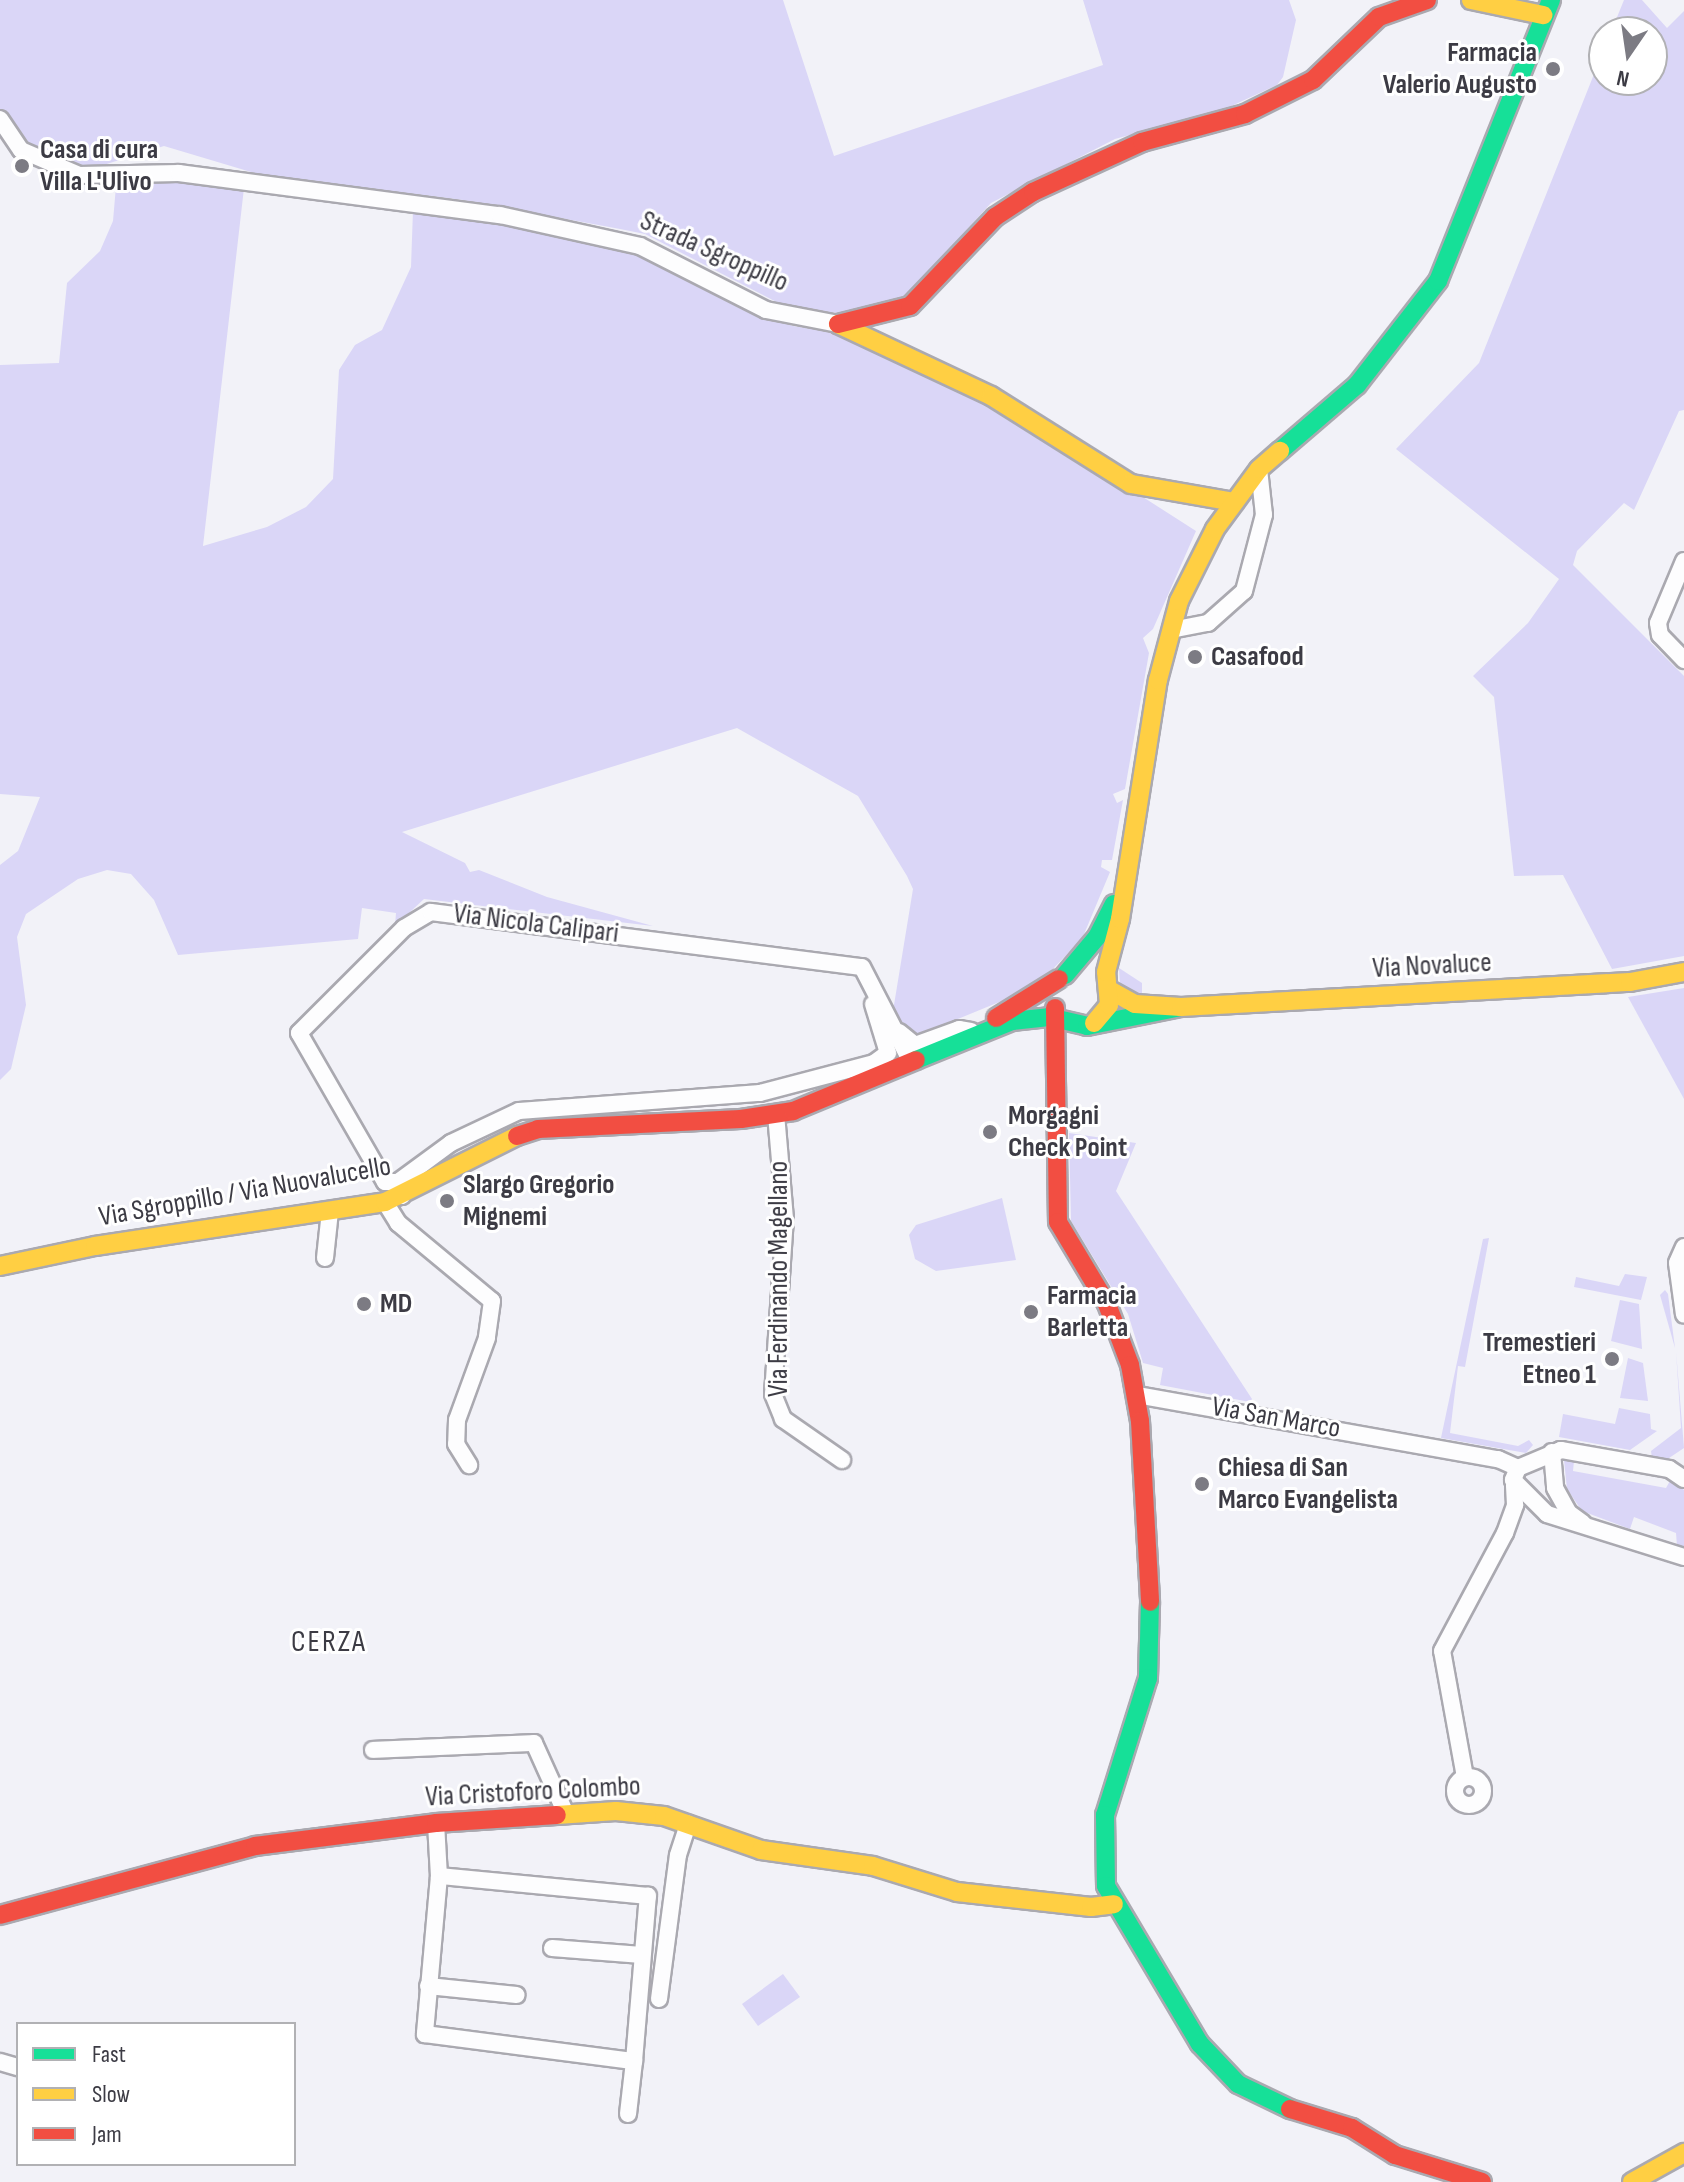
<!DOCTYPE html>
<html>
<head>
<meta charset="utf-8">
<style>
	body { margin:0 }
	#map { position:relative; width:1684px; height:2182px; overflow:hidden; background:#f2f2f8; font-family:"Sofia Sans Condensed",sans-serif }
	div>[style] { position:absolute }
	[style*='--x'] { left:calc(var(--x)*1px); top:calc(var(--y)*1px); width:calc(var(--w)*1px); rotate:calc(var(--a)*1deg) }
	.green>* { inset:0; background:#dad6f7 }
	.roads { filter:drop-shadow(2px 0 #aaa9b0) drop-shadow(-2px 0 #aaa9b0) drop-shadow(0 2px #aaa9b0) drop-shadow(0 -2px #aaa9b0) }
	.street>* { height:16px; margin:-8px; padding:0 8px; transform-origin:8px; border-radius:8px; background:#fdfdfe }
	.street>.ring { margin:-8px; padding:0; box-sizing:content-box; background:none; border:16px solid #fdfdfe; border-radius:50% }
	.fast>* { height:18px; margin:-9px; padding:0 9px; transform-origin:9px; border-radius:9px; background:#16e098 }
	.slow>* { height:18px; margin:-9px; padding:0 9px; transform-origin:9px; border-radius:9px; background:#ffcf43 }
	.jam>* { height:18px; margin:-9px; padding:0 9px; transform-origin:9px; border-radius:9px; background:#f24e42 }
	.dots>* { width:22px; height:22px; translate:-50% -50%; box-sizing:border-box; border:4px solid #fff; border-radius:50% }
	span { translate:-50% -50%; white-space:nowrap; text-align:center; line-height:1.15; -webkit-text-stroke:6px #fff; paint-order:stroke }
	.poi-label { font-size:28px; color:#3c3b44; font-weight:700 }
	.right { translate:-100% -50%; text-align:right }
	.left { translate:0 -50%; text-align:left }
	.street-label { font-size:28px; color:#3c3b44 }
	.neighbourhood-label { font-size:30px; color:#3c3b44; letter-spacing:2px }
	.legend { position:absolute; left:16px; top:2022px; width:280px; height:144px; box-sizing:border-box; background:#fff; border:2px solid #b1b1b4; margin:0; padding:10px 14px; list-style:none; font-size:24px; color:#3c3b44 }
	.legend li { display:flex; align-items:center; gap:16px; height:40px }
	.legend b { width:40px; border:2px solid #b1b1b4 }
	.north { position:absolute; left:1588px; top:16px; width:80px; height:80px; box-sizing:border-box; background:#fff; border:2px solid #b1b1b4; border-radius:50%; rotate:193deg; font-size:22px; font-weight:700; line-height:32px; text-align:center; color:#3c3b44 }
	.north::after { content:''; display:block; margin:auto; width:28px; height:36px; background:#7c7b83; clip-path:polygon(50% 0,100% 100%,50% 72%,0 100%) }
</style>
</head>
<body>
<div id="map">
	<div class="green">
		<div style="clip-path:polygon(0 0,783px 0,834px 156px,1103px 65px,1083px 0,1289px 0,1296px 20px,1283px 77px,1277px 85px,1225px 109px,1115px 139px,991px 203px,900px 304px,855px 315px,786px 307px,645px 234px,620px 229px,463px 200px,261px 175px,164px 146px,97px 167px,73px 166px,17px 140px,0 110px)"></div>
		<div style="clip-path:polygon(1624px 0,1642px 0,1667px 28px,1684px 11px,1684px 410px,1679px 411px,1634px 510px,1624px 503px,1577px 551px,1573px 565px,1684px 676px,1684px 956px,1612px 969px,1563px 875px,1514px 876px,1494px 697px,1473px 676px,1528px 623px,1559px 579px,1396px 449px,1479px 363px,1604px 49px,1604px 80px,1652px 80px,1652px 32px,1611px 32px)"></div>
		<div style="clip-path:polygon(170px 178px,244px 188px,203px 546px,267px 527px,306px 507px,333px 479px,339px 370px,355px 345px,382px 330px,411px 267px,413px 210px,602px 242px,665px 263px,743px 307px,793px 326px,839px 333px,1018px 417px,1196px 531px,1153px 629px,1143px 638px,1149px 653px,1125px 789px,1113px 794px,1117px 803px,1123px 800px,1112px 860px,1102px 860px,1101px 867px,1110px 872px,1082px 939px,1045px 977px,1009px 998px,914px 1037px,893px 1011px,913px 889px,907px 876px,858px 796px,737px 728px,402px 832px,465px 863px,470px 872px,479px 870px,547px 897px,653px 926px,424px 899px,395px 926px,396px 913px,362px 908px,358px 939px,178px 955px,154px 900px,131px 874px,107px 870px,78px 879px,26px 914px,17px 937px,26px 1005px,11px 1069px,0 1080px,0 865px,18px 851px,40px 797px,0 794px,0 365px,59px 363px,67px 283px,100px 251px,113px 221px,116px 186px)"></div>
		<div style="clip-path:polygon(1119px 968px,1142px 983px,1142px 996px,1120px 984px)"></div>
		<div style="clip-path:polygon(1684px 988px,1684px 1099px,1628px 997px)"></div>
		<div style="clip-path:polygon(1069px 1133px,1136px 1143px,1116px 1191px,1252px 1399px,1250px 1402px,1160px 1385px,1163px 1368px,1143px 1363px,1128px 1314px,1071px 1221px)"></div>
		<div style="clip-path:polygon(1002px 1198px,1016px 1260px,936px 1271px,915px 1259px,909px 1235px,916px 1225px)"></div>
		<div style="clip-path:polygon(1489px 1238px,1465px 1367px,1458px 1366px,1450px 1433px,1518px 1446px,1529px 1440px,1533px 1445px,1526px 1453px,1441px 1438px,1483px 1239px)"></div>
		<div style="clip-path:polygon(1625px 1274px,1647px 1277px,1641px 1300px,1574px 1287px,1576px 1277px,1619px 1286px)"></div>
		<div style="clip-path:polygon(1665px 1290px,1668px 1294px,1675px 1348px,1660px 1295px)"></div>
		<div style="clip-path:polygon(1620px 1300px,1639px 1304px,1642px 1349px,1611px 1341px)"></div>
		<div style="clip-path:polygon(1676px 1351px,1684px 1448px,1666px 1460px,1652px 1458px,1651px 1451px,1681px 1428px)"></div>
		<div style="clip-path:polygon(1628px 1358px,1643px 1363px,1648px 1401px,1620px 1398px)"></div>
		<div style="clip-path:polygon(1619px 1408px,1650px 1414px,1651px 1429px,1657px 1431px,1630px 1450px,1559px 1437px,1563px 1414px,1615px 1424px)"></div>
		<div style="clip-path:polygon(1564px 1460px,1574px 1461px,1573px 1471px,1666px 1488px,1671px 1479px,1684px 1490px,1684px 1549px,1677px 1546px,1676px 1533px,1634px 1517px,1630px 1529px,1582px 1511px,1567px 1489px)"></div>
		<div style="clip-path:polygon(783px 1974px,800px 1997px,758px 2026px,742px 2004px)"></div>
	</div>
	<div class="roads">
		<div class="street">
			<div style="--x:0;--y:119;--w:37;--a:56"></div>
			<div style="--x:21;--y:150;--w:63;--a:23.3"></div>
			<div style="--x:79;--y:175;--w:100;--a:-1.1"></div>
			<div style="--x:179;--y:173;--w:324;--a:7.5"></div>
			<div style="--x:500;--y:215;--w:143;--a:12.5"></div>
			<div style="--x:640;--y:246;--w:141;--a:26.9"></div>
			<div style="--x:766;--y:310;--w:73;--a:11"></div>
			<div style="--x:1684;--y:561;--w:67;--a:112.8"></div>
			<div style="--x:1658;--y:623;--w:12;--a:81"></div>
			<div style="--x:1660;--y:635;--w:35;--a:46"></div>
			<div style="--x:1171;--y:630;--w:38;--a:-11"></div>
			<div style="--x:1208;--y:623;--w:48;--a:-41.6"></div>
			<div style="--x:1244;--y:591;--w:79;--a:-75.3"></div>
			<div style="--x:1264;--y:515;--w:46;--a:-96.2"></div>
			<div style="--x:899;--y:1032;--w:21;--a:39"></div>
			<div style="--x:915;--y:1045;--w:47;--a:-20"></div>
			<div style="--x:959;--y:1029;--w:12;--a:9"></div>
			<div style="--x:776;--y:1114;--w:104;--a:85.1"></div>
			<div style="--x:785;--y:1218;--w:176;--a:93.9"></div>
			<div style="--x:773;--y:1394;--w:27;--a:68"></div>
			<div style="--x:783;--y:1419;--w:72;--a:34.8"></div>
			<div style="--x:398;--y:1182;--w:66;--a:-36.3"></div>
			<div style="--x:451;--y:1143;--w:75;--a:-25.2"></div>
			<div style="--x:519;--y:1111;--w:242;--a:-4.3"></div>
			<div style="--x:760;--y:1093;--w:118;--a:-14.7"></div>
			<div style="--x:874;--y:1063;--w:17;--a:-36"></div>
			<div style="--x:888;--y:1053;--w:51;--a:-107"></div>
			<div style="--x:402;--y:1196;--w:15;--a:-106"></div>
			<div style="--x:398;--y:1182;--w:13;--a:180"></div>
			<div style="--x:385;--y:1182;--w:172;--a:-120"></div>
			<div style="--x:299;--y:1033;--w:148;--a:-45"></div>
			<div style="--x:404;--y:928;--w:31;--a:-31"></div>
			<div style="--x:431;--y:912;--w:434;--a:7.3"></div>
			<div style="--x:862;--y:967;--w:107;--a:62.7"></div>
			<div style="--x:385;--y:1202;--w:25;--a:58"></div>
			<div style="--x:398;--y:1223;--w:122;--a:39.7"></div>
			<div style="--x:492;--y:1301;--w:37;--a:98"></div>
			<div style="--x:487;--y:1338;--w:87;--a:110.1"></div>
			<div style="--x:457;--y:1420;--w:24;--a:92"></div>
			<div style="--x:456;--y:1444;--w:25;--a:58"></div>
			<div style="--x:1684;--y:1247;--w:17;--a:114"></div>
			<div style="--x:1677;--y:1263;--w:52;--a:82.3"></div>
			<div style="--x:325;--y:1258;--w:47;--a:-83.9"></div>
			<div style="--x:1137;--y:1395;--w:367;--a:10.1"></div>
			<div style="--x:1498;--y:1459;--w:22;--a:24"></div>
			<div style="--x:1552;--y:1452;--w:36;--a:85"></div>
			<div style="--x:1555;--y:1488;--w:29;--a:61"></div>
			<div style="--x:1569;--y:1513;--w:17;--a:36"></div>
			<div style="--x:1684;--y:1479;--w:18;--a:-146"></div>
			<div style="--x:1669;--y:1469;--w:110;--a:-170"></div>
			<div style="--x:1561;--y:1450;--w:47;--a:157.3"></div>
			<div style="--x:1518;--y:1468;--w:13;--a:113"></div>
			<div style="--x:1513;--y:1480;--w:48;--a:45"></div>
			<div style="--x:1547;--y:1514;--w:144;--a:17.4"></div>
			<div style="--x:373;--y:1750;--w:161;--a:-2.5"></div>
			<div style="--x:534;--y:1743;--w:78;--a:65.7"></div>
			<div class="ring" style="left:1455px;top:1777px;width:12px;height:12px"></div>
			<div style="--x:1465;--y:1777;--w:128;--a:-100.3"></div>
			<div style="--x:1442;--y:1651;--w:134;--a:-61.9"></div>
			<div style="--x:1505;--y:1533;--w:30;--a:-70"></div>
			<div style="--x:1515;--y:1505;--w:20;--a:-93"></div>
			<div style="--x:436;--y:1823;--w:53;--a:86.8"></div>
			<div style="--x:439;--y:1876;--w:159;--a:95.1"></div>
			<div style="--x:425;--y:2034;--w:211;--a:7.4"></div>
			<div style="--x:634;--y:2061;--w:166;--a:-85.2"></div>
			<div style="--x:648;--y:1896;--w:210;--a:-174.5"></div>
			<div style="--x:552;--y:1948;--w:90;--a:4.4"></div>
			<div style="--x:428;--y:1986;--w:89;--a:5.8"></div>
			<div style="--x:659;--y:1999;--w:145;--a:-82.5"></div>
			<div style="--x:678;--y:1855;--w:33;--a:-72"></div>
			<div style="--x:0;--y:2062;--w:19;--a:16"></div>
			<div style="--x:628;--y:2114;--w:53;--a:-83.5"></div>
		</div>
		<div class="fast">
			<div style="--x:1280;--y:451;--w:101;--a:-40.6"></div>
			<div style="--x:1357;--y:385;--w:132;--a:-52.1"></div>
			<div style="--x:1438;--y:281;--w:303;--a:-68.1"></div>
			<div style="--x:1065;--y:975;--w:50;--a:-49.9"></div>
			<div style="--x:1097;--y:937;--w:37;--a:-63"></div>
			<div style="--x:916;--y:1060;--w:104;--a:-22.1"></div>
			<div style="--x:1012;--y:1021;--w:37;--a:-6"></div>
			<div style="--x:1049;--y:1017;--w:39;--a:13"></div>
			<div style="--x:1087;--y:1026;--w:96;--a:-11.4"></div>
			<div style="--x:1150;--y:1602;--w:76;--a:91.5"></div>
			<div style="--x:1148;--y:1678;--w:144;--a:107.4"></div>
			<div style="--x:1105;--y:1815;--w:71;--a:89.2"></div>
			<div style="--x:1106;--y:1886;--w:184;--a:59.3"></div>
			<div style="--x:1200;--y:2044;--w:55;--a:46.5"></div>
			<div style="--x:1238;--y:2084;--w:58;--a:25.7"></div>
		</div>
		<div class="slow">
			<div style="--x:1471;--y:0;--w:74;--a:11.8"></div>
			<div style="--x:838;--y:324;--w:169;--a:25.2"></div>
			<div style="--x:991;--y:396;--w:165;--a:32.2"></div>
			<div style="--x:1131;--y:484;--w:105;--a:9.9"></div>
			<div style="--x:1108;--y:989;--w:31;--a:29"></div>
			<div style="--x:1135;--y:1004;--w:46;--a:3.7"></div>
			<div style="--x:1181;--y:1007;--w:450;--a:-3.2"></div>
			<div style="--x:1630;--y:982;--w:55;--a:-10.5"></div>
			<div style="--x:1094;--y:1023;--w:23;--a:-50"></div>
			<div style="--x:1109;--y:1005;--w:33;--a:-95"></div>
			<div style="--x:1106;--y:972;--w:55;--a:-75.2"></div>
			<div style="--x:1120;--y:919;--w:242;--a:-81"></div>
			<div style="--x:1158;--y:680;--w:82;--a:-75.1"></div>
			<div style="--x:1179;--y:601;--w:80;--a:-63.4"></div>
			<div style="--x:1215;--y:529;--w:74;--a:-53.7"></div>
			<div style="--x:1259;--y:469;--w:28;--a:-41"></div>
			<div style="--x:0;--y:1266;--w:97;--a:-11.9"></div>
			<div style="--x:95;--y:1246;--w:293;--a:-8.6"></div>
			<div style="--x:385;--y:1202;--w:148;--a:-26.6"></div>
			<div style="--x:557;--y:1815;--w:59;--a:-3.9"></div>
			<div style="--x:616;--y:1811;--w:48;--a:5.9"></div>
			<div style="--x:664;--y:1816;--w:103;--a:19.3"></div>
			<div style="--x:761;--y:1850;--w:113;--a:8.1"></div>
			<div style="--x:873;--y:1866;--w:88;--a:17.2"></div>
			<div style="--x:957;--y:1892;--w:135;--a:6.4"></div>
			<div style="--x:1091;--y:1907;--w:23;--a:-7"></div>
			<div style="--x:1632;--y:2182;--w:60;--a:-29.1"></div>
		</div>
		<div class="jam">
			<div style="--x:838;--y:324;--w:74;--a:-14"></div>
			<div style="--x:910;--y:306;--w:123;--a:-46.3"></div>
			<div style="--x:995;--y:217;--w:45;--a:-33.3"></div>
			<div style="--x:1033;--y:192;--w:120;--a:-24.6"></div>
			<div style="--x:1142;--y:142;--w:107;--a:-15.2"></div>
			<div style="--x:1245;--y:114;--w:76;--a:-26.6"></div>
			<div style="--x:1313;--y:80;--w:91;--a:-43.7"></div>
			<div style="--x:1379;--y:17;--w:51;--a:-19.5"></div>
			<div style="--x:1055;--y:1008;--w:214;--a:89.2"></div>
			<div style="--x:1058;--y:1222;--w:96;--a:59.1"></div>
			<div style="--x:1107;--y:1304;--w:65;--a:69.3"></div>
			<div style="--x:1130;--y:1365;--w:57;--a:79.9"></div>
			<div style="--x:1140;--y:1421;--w:181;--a:86.8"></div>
			<div style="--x:996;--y:1018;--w:74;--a:-31.8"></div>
			<div style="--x:517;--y:1136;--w:22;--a:-18"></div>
			<div style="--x:538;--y:1129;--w:203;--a:-2.8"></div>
			<div style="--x:741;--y:1119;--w:53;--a:-8.7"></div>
			<div style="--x:793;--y:1111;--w:133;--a:-22.5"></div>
			<div style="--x:0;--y:1915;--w:264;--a:-15.1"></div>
			<div style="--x:255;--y:1846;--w:182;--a:-7.2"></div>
			<div style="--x:436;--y:1823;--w:121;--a:-3.8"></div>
			<div style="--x:1290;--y:2109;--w:65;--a:17"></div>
			<div style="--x:1352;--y:2128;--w:51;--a:32.1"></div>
			<div style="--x:1395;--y:2155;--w:91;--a:17.2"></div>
		</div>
	</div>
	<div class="dots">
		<div style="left:1553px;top:69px;background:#7c7b83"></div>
		<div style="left:22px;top:166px;background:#7c7b83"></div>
		<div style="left:1195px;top:657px;background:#7c7b83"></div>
		<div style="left:990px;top:1132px;background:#7c7b83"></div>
		<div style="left:447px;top:1201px;background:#7c7b83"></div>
		<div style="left:364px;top:1304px;background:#7c7b83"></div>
		<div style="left:1031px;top:1312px;background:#7c7b83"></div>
		<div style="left:1612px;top:1359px;background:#7c7b83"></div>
		<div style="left:1202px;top:1484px;background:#7c7b83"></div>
	</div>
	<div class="poi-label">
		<span class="right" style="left:1537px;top:69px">Farmacia<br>Valerio Augusto</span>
		<span class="left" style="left:40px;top:166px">Casa di cura<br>Villa L'Ulivo</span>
		<span class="left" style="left:1211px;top:657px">Casafood</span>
		<span class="left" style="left:1008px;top:1132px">Morgagni<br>Check Point</span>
		<span class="left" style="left:463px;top:1201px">Slargo Gregorio<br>Mignemi</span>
		<span class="left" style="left:1047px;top:1312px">Farmacia<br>Barletta</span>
		<span class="left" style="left:380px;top:1304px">MD</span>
		<span class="right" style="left:1596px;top:1359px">Tremestieri<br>Etneo 1</span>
		<span class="left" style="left:1218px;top:1484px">Chiesa di San<br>Marco Evangelista</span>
	</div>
	<div class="street-label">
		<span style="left:714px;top:252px;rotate:24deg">Strada Sgroppillo</span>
		<span style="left:536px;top:924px;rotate:7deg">Via Nicola Calipari</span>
		<span style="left:1432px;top:966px;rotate:-3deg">Via Novaluce</span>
		<span style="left:245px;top:1192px;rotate:-10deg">Via Sgroppillo / Via Nuovalucello</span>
		<span style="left:779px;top:1279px;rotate:-90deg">Via Ferdinando Magellano</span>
		<span style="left:1276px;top:1418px;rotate:10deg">Via San Marco</span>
		<span style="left:533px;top:1792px;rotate:-3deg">Via Cristoforo Colombo</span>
	</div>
	<div class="neighbourhood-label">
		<span style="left:329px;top:1642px">CERZA</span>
	</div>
	<ul class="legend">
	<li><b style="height:10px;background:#16e098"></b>Fast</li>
	<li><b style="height:10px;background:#ffcf43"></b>Slow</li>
	<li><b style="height:10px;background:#f24e42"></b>Jam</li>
	</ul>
	<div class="north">N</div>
</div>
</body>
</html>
